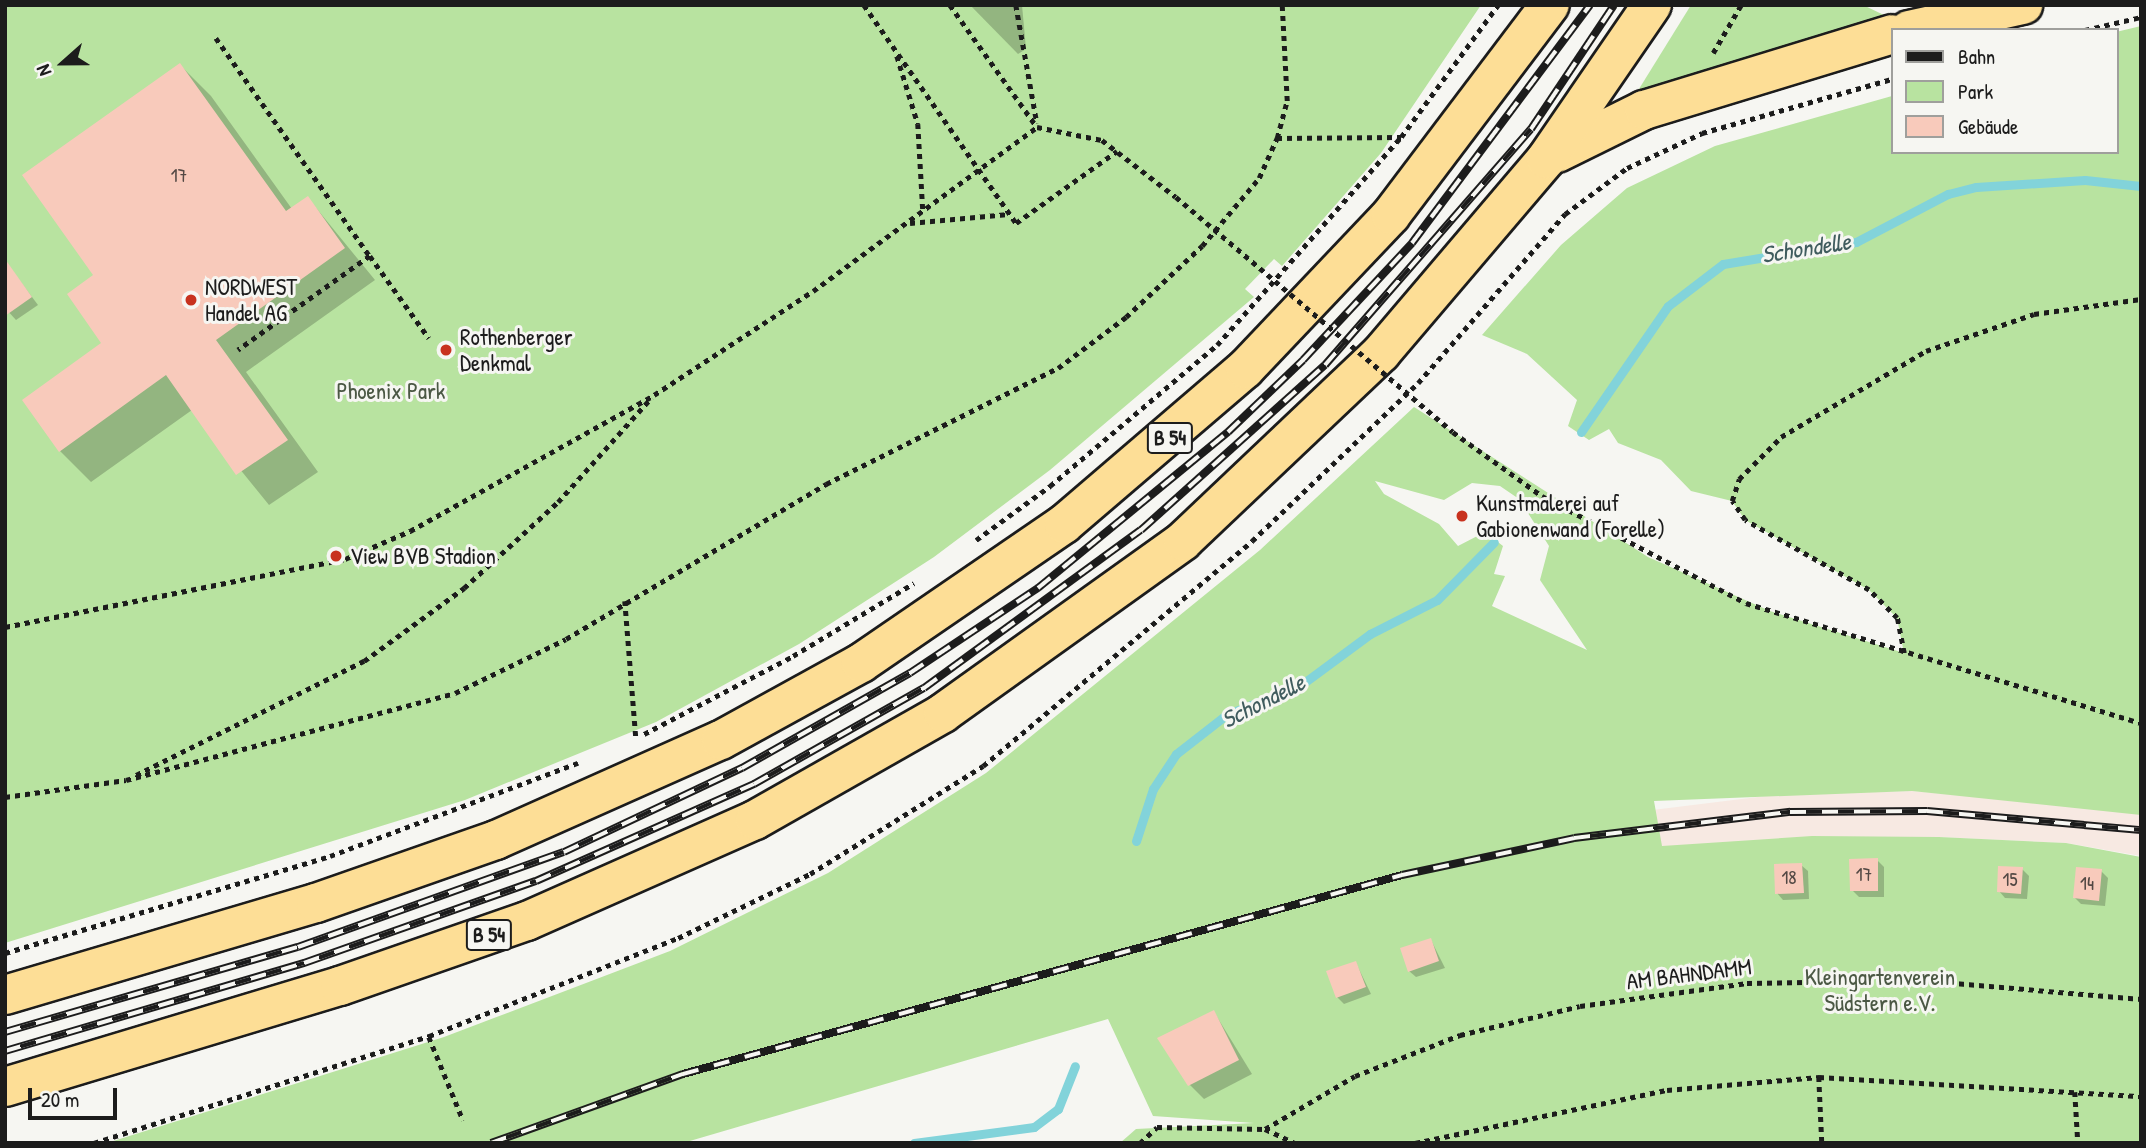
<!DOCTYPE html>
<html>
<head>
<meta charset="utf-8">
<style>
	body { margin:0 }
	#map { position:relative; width:2146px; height:1148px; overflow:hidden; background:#f6f6f2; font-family:"Patrick Hand",sans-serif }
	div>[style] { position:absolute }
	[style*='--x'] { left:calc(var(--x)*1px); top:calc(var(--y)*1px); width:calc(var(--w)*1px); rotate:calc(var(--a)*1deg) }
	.built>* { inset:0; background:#f7e9e2 }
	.green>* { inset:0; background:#b8e3a0 }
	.shadow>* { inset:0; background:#0003 }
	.stream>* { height:9px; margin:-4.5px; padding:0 4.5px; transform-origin:4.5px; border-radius:4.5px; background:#82d3da }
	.building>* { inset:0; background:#f8cabb }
	.path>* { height:4.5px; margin-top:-2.25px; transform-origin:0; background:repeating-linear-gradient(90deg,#1c1c1c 0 5px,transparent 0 10px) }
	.roads { filter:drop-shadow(2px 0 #1c1c1c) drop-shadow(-2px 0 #1c1c1c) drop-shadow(0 2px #1c1c1c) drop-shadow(0 -2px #1c1c1c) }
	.highway>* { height:38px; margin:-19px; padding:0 19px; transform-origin:19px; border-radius:19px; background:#fdde96 }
	.rail>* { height:8px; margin-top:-4px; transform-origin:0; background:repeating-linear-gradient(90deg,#f6f6f2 0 16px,#1c1c1c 0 32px); box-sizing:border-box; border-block:2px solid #1c1c1c }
	.path-bridge>* { height:4.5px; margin-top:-2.25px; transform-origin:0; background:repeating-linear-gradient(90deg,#1c1c1c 0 5px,transparent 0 10px) }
	.dots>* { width:19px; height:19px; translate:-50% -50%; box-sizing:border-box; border:4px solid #f6f6f2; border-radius:50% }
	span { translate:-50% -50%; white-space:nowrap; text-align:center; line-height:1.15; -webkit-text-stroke:6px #f6f6f2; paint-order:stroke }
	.number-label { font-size:19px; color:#534844 }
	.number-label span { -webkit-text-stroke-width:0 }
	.shield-label span { padding:2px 5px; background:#f6f6f2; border:2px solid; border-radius:5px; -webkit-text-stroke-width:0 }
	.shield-label { font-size:21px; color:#1c1c1c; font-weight:700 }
	.poi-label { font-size:23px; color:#1c1c1c }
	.left { translate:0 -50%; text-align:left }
	.park-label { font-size:23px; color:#4b5844 }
	.street-label { font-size:23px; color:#1c1c1c }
	.water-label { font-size:24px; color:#405c5e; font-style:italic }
	.frame { position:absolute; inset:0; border:7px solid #1c1c1c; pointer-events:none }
	.legend { position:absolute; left:1891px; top:28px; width:228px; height:126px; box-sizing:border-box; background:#f6f6f2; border:2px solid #9f9f9c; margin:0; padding:9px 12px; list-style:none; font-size:21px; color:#1c1c1c }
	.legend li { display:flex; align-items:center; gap:14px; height:35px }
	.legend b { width:35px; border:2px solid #9f9f9c }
	.north { position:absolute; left:28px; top:28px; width:70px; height:70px; -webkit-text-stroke:5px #f6f6f2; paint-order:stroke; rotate:249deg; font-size:19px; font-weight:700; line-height:28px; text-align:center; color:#1c1c1c }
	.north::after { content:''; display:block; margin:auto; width:24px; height:32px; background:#1c1c1c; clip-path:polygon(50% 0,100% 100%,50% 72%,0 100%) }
	.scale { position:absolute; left:28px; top:1088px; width:89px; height:32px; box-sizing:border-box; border:4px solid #1c1c1c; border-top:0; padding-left:9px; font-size:21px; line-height:24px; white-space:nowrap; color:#1c1c1c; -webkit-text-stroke:5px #f6f6f2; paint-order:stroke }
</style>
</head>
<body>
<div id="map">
	<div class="built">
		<div style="clip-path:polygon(1912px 791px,2141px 811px,2141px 856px,2066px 843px,1939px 837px,418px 1143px,1612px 815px,1782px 794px)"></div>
	</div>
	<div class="green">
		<div style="clip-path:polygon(5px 5px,1481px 5px,1381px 153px,1282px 266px,1274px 259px,1245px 289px,1254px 297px,1050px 470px,934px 557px,799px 644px,656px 722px,465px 800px,5px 943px)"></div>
		<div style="clip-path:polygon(1691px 5px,1863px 5px,1886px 16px,1634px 97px)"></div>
		<div style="clip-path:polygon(evenodd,2141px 26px,2141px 815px,1912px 791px,1654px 801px,1662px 846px,1812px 836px,1939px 837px,2066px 843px,2141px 857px,2141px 1143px,1120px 1143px,1136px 1129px,1254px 1123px,1153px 1116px,1108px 1019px,683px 1143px,107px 1143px,444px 1037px,670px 951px,828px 873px,986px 773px,1260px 550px,1414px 407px,1648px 557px,1770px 611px,1904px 653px,1897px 618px,1869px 590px,1745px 520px,1732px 501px,1691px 491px,1661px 460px,1618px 443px,1609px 429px,1589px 440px,1568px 426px,1577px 400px,1527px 354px,1482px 335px,1561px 245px,1627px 188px,1715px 146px,1892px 96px,1892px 152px,2116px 152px,2116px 32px,2141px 26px,1375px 481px,1444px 500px,1472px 483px,1500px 486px,1519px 499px,1549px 546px,1540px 580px,1587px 650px,1492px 606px,1505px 576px,1494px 574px,1503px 546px,1485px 532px,1458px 546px,1439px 524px,1384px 494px,1375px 481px)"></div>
	</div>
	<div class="shadow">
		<div style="clip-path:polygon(970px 5px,1022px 5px,1026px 49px,1018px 54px)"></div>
		<div style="clip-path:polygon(180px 65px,211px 96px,292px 209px,308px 198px,375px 280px,246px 372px,318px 472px,269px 505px,192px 410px,91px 482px,60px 451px,104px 343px,96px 276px)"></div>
		<div style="clip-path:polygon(8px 265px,38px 305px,16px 320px,5px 308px)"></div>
		<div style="clip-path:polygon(1877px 860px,1884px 867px,1884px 897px,1859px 897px,1852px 890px)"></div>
		<div style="clip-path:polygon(1801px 865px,1808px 871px,1809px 899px,1783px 900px,1777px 893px)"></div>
		<div style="clip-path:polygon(2022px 869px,2029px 876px,2027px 899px,2005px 898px,1999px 891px)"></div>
		<div style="clip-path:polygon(2101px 871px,2108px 878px,2105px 906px,2081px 904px,2075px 898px)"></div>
		<div style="clip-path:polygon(1431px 940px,1445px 968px,1416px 977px,1409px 971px)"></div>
		<div style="clip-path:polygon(1356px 963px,1371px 994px,1344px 1004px,1337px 997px)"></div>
		<div style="clip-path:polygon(1214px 1012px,1252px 1074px,1204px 1099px,1189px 1084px)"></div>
	</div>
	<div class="stream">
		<div style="--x:1581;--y:432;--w:153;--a:-55.4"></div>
		<div style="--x:1668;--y:306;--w:69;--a:-37.4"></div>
		<div style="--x:1723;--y:264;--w:135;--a:-9.4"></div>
		<div style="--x:1856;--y:242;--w:104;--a:-27.6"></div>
		<div style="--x:1948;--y:194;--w:29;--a:-14"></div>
		<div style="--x:1976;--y:187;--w:109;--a:-3.7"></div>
		<div style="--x:2085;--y:180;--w:56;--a:6.1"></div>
		<div style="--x:1136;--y:841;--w:55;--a:-71.9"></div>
		<div style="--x:1153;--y:789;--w:42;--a:-56.7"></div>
		<div style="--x:1176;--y:754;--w:63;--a:-38"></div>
		<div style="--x:1226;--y:715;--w:81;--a:-21.8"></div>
		<div style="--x:1301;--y:685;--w:86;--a:-36.5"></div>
		<div style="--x:1370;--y:634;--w:75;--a:-26.9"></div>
		<div style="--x:1437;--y:600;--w:81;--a:-45.5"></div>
		<div style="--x:914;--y:1143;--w:121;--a:-7.6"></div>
		<div style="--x:1034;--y:1127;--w:30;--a:-37"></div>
		<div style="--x:1058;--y:1109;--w:46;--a:-68.4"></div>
	</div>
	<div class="building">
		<div style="clip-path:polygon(180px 63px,286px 211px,308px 196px,345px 248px,216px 340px,288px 440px,236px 475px,166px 375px,59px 452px,22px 400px,101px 343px,67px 294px,93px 275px,22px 175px)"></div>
		<div style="clip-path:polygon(5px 259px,32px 297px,5px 316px)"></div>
		<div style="clip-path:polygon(1878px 858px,1878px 891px,1850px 891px,1849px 859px)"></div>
		<div style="clip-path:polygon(1802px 863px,1804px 893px,1775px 894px,1774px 864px)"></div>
		<div style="clip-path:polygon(1998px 866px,2023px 867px,2021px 894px,1997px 892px)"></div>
		<div style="clip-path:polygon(2076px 867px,2102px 869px,2099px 901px,2073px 898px)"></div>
		<div style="clip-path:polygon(1431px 938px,1439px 961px,1408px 972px,1400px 948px)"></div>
		<div style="clip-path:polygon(1356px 961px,1366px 987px,1336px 998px,1326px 971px)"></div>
		<div style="clip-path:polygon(1214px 1010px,1239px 1060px,1188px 1086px,1157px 1038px)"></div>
	</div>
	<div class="path">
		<div style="--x:864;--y:5;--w:266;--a:55.1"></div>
		<div style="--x:1016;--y:223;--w:124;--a:-35.5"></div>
		<div style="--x:950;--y:5;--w:150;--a:54.5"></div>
		<div style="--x:1037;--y:127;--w:66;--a:11.3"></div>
		<div style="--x:1102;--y:140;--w:93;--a:37.6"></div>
		<div style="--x:1016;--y:5;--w:120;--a:79.9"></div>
		<div style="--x:2085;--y:30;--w:57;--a:-13.1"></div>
		<div style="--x:216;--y:38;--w:267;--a:54.8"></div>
		<div style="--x:370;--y:256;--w:162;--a:144.5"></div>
		<div style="--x:1713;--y:53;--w:56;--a:-59.7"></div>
		<div style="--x:897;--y:56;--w:71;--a:72.8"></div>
		<div style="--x:918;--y:124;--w:88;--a:86.7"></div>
		<div style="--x:1277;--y:138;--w:38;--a:-75"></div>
		<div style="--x:1287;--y:101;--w:96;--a:-93"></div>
		<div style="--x:910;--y:223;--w:99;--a:-5.2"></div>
		<div style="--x:370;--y:256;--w:101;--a:54.3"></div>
		<div style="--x:1453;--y:432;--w:110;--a:35.7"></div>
		<div style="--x:1542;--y:496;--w:230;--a:27.7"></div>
		<div style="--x:1746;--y:603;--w:413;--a:16.9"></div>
		<div style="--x:976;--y:540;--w:92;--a:-36.1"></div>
		<div style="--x:1050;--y:486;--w:219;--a:-40.2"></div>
		<div style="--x:1217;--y:345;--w:278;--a:-48.5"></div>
		<div style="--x:1401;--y:137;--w:164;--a:-53.7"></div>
		<div style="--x:625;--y:601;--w:137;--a:85.4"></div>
		<div style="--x:5;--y:627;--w:347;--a:-11.3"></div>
		<div style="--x:345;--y:559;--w:71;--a:-23.3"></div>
		<div style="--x:410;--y:531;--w:279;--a:-29.1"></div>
		<div style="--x:654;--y:395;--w:190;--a:-33.2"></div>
		<div style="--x:813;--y:291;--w:278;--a:-36.2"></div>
		<div style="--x:1904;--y:653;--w:36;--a:-101"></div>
		<div style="--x:1897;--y:618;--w:40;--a:-135"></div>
		<div style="--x:1869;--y:590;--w:142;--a:-150.6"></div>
		<div style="--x:1745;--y:520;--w:23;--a:-124"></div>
		<div style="--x:1732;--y:501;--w:23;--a:-72"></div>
		<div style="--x:1739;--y:479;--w:59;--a:-45"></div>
		<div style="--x:1781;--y:437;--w:169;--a:-30.7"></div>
		<div style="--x:1926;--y:351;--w:114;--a:-18.9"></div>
		<div style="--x:2034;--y:314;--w:108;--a:-8"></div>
		<div style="--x:644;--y:734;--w:168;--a:-27.6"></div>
		<div style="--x:793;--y:656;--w:141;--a:-31.1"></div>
		<div style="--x:136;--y:775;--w:255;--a:-26.6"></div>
		<div style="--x:364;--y:661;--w:124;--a:-36.1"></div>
		<div style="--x:464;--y:588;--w:127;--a:-42.5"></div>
		<div style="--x:558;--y:502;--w:140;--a:-48.2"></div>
		<div style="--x:5;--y:797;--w:122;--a:-8"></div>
		<div style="--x:126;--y:780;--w:340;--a:-14.8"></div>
		<div style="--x:455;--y:693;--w:123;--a:-25.9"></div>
		<div style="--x:566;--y:639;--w:303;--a:-30.8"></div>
		<div style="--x:826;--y:484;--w:259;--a:-26.6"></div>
		<div style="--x:1058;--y:368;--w:85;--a:-36.9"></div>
		<div style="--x:1126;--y:317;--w:104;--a:-43.1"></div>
		<div style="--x:1202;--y:246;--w:89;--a:-50"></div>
		<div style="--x:1259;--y:178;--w:44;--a:-65.8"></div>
		<div style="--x:1277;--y:138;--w:124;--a:-0.5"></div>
		<div style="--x:5;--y:953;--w:339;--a:-16.6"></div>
		<div style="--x:330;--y:856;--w:265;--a:-20.6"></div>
		<div style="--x:429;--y:1037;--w:90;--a:67.7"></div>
		<div style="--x:1819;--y:1077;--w:66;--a:87.4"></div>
		<div style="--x:2075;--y:1092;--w:51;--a:86.6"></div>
		<div style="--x:1265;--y:1129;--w:104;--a:-30.5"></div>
		<div style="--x:1355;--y:1076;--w:113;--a:-21.3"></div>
		<div style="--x:1460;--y:1035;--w:123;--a:-13.6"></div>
		<div style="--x:1580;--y:1006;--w:169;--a:-7.8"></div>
		<div style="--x:1747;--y:983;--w:172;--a:-1"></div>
		<div style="--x:1919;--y:980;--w:223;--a:4.9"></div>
		<div style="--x:94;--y:1143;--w:352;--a:-17.7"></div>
		<div style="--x:429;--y:1036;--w:268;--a:-21.5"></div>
		<div style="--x:678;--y:938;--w:147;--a:-25.9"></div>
		<div style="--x:810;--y:874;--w:204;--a:-32"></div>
		<div style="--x:983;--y:766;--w:351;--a:-39.9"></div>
		<div style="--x:1252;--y:541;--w:229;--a:-43.6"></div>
		<div style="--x:1418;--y:383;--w:224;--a:-49"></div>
		<div style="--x:1565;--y:214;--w:77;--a:-36.6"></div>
		<div style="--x:1627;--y:168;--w:83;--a:-25"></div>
		<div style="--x:1702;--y:133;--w:198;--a:-15.9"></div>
		<div style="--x:1140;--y:1143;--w:23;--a:-43"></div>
		<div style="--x:1157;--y:1127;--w:108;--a:1.1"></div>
		<div style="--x:1265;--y:1129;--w:33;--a:25"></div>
		<div style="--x:1415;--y:1143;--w:258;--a:-11.9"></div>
		<div style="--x:1667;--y:1090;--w:153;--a:-4.9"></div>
		<div style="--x:1819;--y:1077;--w:323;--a:3.4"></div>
	</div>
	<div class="roads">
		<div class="highway">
			<div style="--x:1909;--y:30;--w:117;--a:-12.4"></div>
			<div style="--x:1557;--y:153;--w:97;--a:-26.3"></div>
			<div style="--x:1644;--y:110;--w:259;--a:-17"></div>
			<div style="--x:5;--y:995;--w:324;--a:-16.5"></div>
			<div style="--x:316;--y:903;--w:191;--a:-19.3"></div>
			<div style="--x:496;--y:840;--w:246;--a:-24"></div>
			<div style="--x:721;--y:740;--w:160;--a:-28.8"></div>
			<div style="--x:861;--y:663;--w:246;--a:-34.4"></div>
			<div style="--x:1064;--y:524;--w:238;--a:-40.6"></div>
			<div style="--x:1245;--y:369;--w:212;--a:-46.5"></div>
			<div style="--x:1391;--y:215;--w:263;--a:-52.9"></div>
			<div style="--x:5;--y:1087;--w:350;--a:-16.8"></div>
			<div style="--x:340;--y:986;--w:198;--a:-19.2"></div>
			<div style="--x:527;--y:921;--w:249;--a:-23.9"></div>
			<div style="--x:755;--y:820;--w:216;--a:-29.6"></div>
			<div style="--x:943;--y:713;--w:295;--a:-35.6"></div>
			<div style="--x:1183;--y:541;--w:273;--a:-43.5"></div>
			<div style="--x:1381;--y:353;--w:255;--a:-49.6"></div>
			<div style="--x:1546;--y:159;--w:187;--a:-55.5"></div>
		</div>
	</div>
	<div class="rail">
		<div style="--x:5;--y:1032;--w:305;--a:-16.2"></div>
		<div style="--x:298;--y:947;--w:282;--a:-19.7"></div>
		<div style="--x:564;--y:852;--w:197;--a:-25.3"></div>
		<div style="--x:742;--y:768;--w:193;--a:-29.5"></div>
		<div style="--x:910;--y:673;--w:154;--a:-33.6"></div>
		<div style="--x:1038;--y:588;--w:246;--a:-39.4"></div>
		<div style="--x:1228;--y:432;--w:104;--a:-43.8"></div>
		<div style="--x:1303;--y:360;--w:160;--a:-47"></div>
		<div style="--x:1412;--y:243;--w:297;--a:-53.2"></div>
		<div style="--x:5;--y:1051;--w:312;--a:-16.4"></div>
		<div style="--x:304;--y:963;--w:246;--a:-19.5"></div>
		<div style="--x:536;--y:881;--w:239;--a:-24"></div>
		<div style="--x:754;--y:784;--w:195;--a:-29.5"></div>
		<div style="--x:924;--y:688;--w:268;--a:-36.1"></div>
		<div style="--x:1141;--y:530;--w:247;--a:-41.9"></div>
		<div style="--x:1325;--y:365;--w:313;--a:-48.9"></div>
		<div style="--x:1531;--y:129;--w:149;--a:-56.2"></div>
		<div style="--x:491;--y:1143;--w:204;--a:-19.8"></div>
		<div style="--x:683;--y:1074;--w:746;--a:-15.47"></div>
		<div style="--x:1402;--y:875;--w:176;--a:-12.1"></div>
		<div style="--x:1574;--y:838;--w:218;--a:-6.9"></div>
		<div style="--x:1790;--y:812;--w:137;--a:-0.4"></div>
		<div style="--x:1927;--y:811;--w:215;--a:5.1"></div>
	</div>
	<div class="path-bridge">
		<div style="--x:1176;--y:197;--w:363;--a:40.3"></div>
	</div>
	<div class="dots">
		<div style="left:191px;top:300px;background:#c8321e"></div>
		<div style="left:446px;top:350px;background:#c8321e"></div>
		<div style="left:1462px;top:516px;background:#c8321e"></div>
		<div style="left:336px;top:556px;background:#c8321e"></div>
	</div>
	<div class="number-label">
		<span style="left:179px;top:176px">17</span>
		<span style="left:1864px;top:875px">17</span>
		<span style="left:1789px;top:878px">18</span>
		<span style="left:2010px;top:880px">15</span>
		<span style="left:2087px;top:884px">14</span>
	</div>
	<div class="shield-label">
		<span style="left:1170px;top:438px">B 54</span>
		<span style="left:489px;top:935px">B 54</span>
	</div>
	<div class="poi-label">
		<span class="left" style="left:205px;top:300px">NORDWEST<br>Handel AG</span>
		<span class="left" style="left:460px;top:350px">Rothenberger<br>Denkmal</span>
		<span class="left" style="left:1476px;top:516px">Kunstmalerei auf<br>Gabionenwand (Forelle)</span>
		<span class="left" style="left:350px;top:556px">View BVB Stadion</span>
	</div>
	<div class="park-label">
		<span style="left:391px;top:391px">Phoenix Park</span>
		<span style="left:1880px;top:990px">Kleingartenverein<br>Südstern e.V.</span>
	</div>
	<div class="street-label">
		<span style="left:1689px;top:974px;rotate:-7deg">AM BAHNDAMM</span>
	</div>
	<div class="water-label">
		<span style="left:1806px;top:248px;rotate:-9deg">Schondelle</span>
		<span style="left:1263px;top:701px;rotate:-27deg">Schondelle</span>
	</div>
	<div class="frame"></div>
	<ul class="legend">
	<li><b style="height:9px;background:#1c1c1c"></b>Bahn</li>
	<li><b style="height:19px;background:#b8e3a0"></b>Park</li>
	<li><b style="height:19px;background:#f8cabb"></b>Gebäude</li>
	</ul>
	<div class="north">N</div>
	<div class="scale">20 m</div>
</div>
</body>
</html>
